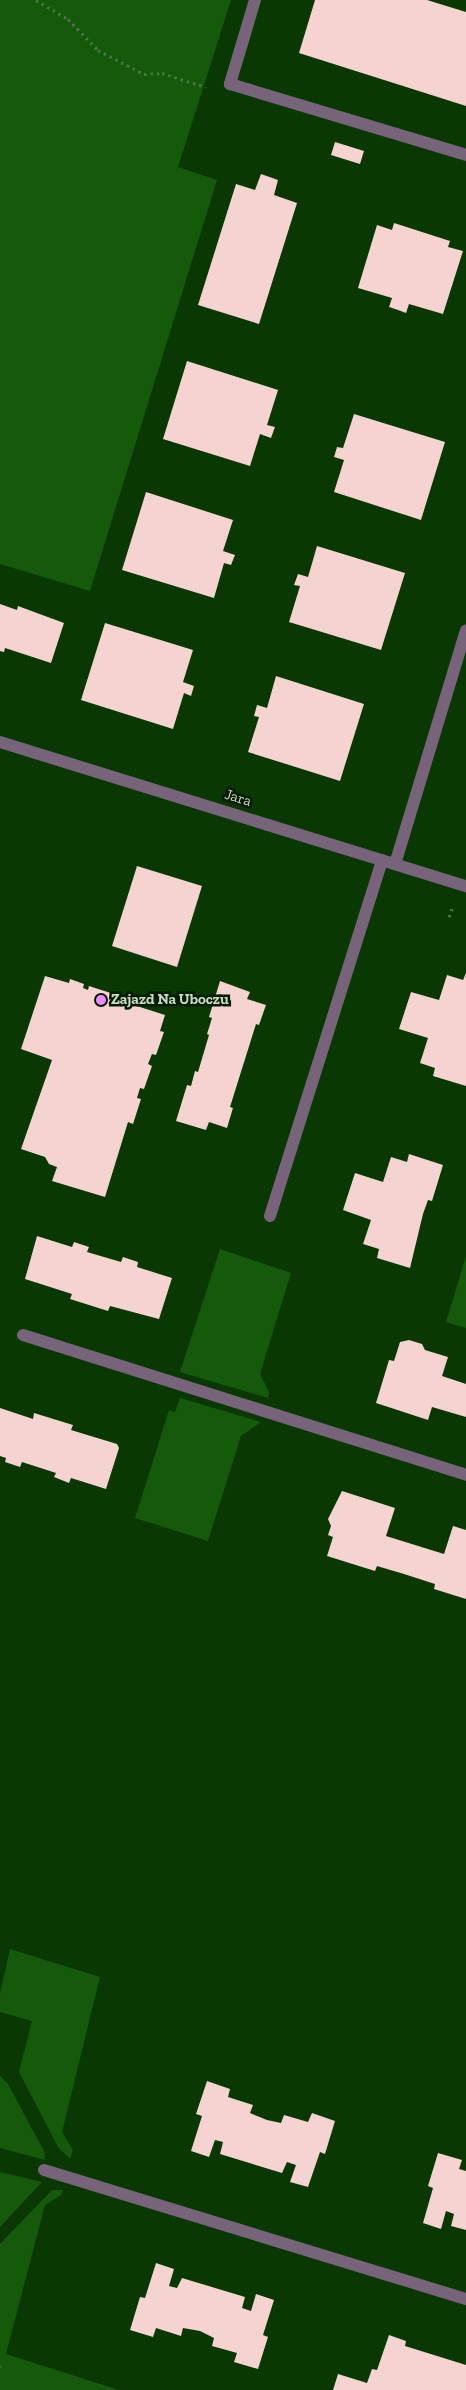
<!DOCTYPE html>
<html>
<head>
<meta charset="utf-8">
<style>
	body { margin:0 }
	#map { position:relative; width:466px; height:2390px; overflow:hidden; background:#093803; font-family:"Zilla Slab",serif }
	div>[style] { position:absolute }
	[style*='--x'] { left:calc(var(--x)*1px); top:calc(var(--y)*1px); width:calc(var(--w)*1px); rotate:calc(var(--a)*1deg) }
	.green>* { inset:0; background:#155a0a }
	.building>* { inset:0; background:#f4d3d1 }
	.path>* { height:3px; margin-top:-1.5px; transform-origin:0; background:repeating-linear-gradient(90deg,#4c7347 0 2.5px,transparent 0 6.5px) }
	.minor>* { height:12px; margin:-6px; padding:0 6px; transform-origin:6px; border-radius:6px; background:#77637a }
	.dots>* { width:14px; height:14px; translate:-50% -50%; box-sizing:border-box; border:2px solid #081b06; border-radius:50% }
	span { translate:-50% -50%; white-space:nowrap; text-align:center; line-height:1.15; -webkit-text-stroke:5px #081b06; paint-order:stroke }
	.street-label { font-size:15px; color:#c4ddc0 }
	.poi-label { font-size:15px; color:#c4ddc0; font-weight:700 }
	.left { translate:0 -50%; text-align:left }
</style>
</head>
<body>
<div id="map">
	<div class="green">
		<div style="clip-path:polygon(0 0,231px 0,178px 167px,217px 180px,90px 591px,0 564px)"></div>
		<div style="clip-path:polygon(220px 1249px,291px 1273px,260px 1374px,269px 1392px,268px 1398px,180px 1372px)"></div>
		<div style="clip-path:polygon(466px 1256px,466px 1328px,446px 1322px)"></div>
		<div style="clip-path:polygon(180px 1398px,261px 1422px,241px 1436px,208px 1541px,135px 1518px,169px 1410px,175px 1412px)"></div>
		<div style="clip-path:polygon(10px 1949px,100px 1977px,62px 2132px,73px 2150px,70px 2159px,58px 2147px,19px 2072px,32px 2021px,0 2012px,0 1993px)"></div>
		<div style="clip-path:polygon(0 2076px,8px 2084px,44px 2151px,45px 2160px,0 2148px)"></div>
		<div style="clip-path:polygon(0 2172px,42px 2182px,0 2227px)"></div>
		<div style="clip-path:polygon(52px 2190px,63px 2190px,61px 2195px,45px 2205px,6px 2354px,119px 2390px,0 2390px,0 2244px)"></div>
	</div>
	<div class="building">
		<div style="clip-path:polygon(315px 0,427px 0,466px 12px,466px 106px,299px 53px)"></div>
		<div style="clip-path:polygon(335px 142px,364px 151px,360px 164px,331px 155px)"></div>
		<div style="clip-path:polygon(261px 174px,278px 180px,274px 195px,297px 203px,259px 324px,198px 305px,236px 184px,255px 190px)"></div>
		<div style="clip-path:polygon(394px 223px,450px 241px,448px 247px,463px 251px,443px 314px,409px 304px,406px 313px,398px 310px,389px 307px,392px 298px,358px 288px,377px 225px,392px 230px)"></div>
		<div style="clip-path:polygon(187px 361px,278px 390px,267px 425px,275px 427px,271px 438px,260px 434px,250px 466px,163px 439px)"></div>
		<div style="clip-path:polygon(354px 414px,445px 442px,421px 520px,334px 492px,344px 460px,334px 457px,337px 447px,343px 448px)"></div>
		<div style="clip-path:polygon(146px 492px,233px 520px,223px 551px,235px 555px,231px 565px,224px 563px,214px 598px,122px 570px)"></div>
		<div style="clip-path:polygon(317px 546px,405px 573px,381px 650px,289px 622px,300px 586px,294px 585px,298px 574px,308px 577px)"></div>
		<div style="clip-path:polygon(0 604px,17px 610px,18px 606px,64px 623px,51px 663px,5px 648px,4px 652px,0 651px)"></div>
		<div style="clip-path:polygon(105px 623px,193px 650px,183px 682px,194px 686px,191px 696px,184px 693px,173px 729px,81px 700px)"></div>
		<div style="clip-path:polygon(276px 676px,364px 704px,340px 781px,248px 752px,259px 717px,254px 716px,257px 705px,267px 708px)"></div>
		<div style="clip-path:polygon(137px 866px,202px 886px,177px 967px,112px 946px)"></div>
		<div style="clip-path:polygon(466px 973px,466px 1086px,433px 1076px,435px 1068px,420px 1063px,428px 1038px,399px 1029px,411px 992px,439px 1000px,447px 975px,463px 980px)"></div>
		<div style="clip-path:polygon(45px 976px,69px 983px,70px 979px,84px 984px,83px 988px,88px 990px,89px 986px,120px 996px,118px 1000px,165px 1015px,160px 1031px,164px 1032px,156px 1055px,152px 1054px,148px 1064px,152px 1066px,144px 1089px,140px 1088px,137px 1098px,141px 1099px,133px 1124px,128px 1122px,105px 1197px,52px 1181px,57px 1167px,49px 1164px,45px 1157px,21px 1149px,52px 1060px,21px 1049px)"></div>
		<div style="clip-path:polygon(220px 981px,250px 992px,247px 999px,266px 1005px,259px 1025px,256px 1024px,230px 1107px,233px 1108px,227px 1128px,209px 1122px,206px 1130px,176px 1121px,187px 1085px,191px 1086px,195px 1071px,198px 1072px,209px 1035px,207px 1034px,212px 1018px,209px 1017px)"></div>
		<div style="clip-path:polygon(409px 1154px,443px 1165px,432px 1201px,428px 1200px,423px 1214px,410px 1268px,377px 1258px,379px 1249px,363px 1244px,371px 1220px,343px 1210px,355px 1173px,383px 1182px,391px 1157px,407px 1162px)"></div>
		<div style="clip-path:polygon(37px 1236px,72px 1247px,74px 1242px,89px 1247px,87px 1252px,121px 1262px,123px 1257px,138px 1262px,137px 1267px,172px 1278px,159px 1319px,110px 1306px,108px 1311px,70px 1299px,72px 1294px,25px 1279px)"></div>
		<div style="clip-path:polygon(409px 1340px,422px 1344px,425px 1350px,448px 1357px,442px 1376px,466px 1384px,466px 1417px,432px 1407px,428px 1420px,376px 1403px,389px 1360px,394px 1361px,400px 1342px)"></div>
		<div style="clip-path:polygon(0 1408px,33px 1419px,34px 1413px,73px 1425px,71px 1430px,117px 1444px,119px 1448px,106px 1489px,71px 1478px,69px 1483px,54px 1477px,56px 1473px,22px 1462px,20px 1467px,5px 1462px,6px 1458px,0 1456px)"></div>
		<div style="clip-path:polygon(342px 1491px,395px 1508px,386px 1536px,444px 1554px,453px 1526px,466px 1530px,466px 1599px,434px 1589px,435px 1584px,404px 1574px,377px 1566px,375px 1571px,327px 1556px,333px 1537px,328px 1535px,331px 1526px,328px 1519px)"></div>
		<div style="clip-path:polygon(207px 2081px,230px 2089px,228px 2097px,253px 2105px,250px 2113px,267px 2120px,281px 2123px,284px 2115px,308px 2122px,312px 2113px,335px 2121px,325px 2154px,320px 2152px,308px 2187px,290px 2182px,296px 2165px,287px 2162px,282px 2173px,220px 2154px,223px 2142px,215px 2140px,209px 2157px,191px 2151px,202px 2116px,196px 2114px)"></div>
		<div style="clip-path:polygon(438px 2153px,462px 2160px,459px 2169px,466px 2171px,466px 2230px,451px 2226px,454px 2214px,446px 2211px,441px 2229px,423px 2223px,433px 2188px,428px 2186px)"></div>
		<div style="clip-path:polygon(156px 2263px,174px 2269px,169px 2286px,177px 2288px,182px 2278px,245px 2297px,242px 2308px,251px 2311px,256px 2294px,274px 2300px,263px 2335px,268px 2337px,258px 2369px,234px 2362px,237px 2353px,212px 2346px,214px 2338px,200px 2331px,183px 2328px,181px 2336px,156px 2328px,153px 2337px,130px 2330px,140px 2297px,145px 2298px)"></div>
		<div style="clip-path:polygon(389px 2335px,406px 2341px,405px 2346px,466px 2365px,466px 2390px,333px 2390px,338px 2374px,367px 2383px,372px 2369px,377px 2370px)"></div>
	</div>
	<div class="path">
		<div style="--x:36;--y:0;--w:37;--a:31"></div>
		<div style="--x:68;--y:19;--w:43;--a:45.9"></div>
		<div style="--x:98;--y:50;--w:52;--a:27.6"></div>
		<div style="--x:144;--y:74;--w:18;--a:-3"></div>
		<div style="--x:162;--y:73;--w:46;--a:17.7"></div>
		<div style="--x:449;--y:917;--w:12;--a:-70"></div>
		<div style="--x:0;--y:2366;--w:1;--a:45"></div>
	</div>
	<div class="minor">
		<div style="--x:255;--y:0;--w:88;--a:106.6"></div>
		<div style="--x:230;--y:84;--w:246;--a:16.7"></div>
		<div style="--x:0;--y:742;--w:488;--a:17.2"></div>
		<div style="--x:395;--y:864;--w:244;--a:-73.1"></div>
		<div style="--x:270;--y:1216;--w:373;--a:-72.5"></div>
		<div style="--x:23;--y:1335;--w:465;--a:17.5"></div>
		<div style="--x:44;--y:2170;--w:441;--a:17"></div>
	</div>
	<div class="dots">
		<div style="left:101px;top:1000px;background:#eb8dfc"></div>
	</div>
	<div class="street-label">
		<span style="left:238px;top:798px;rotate:17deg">Jara</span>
	</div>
	<div class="poi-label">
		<span class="left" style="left:111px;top:1000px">Zajazd Na Uboczu</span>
	</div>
</div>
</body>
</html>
